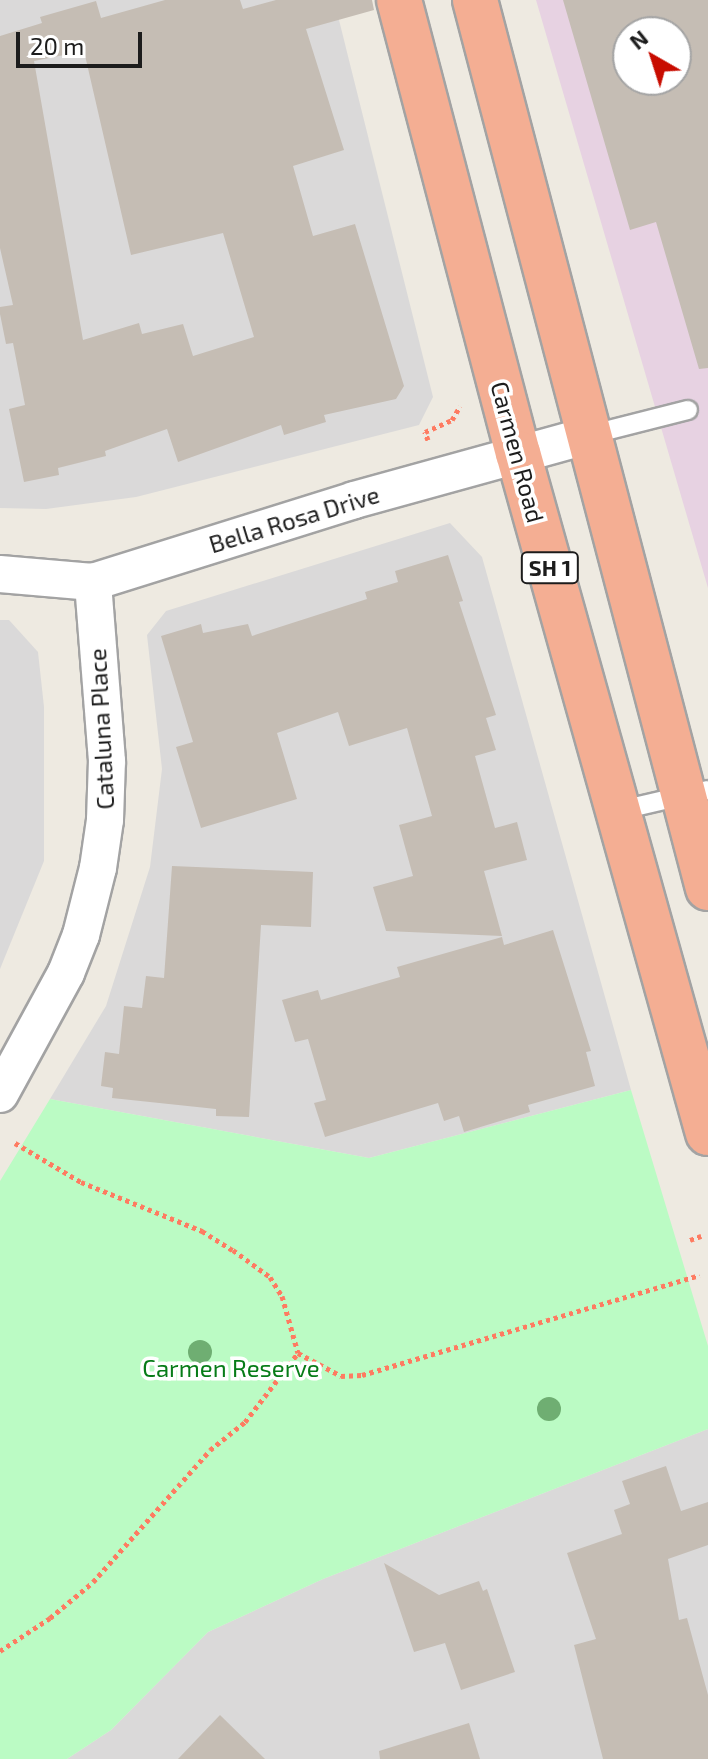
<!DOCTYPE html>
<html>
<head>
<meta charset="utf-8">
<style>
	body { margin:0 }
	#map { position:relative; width:708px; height:1759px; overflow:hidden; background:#eeeae1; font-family:"Exo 2",sans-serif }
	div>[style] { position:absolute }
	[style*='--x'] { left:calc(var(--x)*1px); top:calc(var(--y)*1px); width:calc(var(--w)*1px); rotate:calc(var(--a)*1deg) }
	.residential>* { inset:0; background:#dad9d9 }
	.industrial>* { inset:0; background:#e7d2e2 }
	.park>* { inset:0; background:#bbfbc4 }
	.building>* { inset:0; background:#c5bdb4 }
	.path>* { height:5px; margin-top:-2.5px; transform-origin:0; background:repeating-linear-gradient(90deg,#fe7b61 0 4px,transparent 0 8px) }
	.roads { filter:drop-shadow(2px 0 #a3a3a3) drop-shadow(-2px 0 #a3a3a3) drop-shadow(0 2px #a3a3a3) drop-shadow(0 -2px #a3a3a3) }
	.service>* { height:18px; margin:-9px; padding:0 9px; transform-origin:9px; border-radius:9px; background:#fff }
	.minor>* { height:36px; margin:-18px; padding:0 18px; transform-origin:18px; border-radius:18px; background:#fff }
	.trunk>* { height:44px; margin:-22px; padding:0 22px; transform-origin:22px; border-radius:22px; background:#f4ae93 }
	.trees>* { width:24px; height:24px; margin:-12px; border-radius:50%; background:#6fae72 }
	span { translate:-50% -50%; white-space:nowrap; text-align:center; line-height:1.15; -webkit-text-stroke:7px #fff; paint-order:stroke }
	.shield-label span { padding:2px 6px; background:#fff; border:2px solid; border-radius:6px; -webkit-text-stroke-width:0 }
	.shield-label { font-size:22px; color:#1c1c1c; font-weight:700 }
	.street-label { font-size:24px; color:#1c1c1c }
	.park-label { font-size:24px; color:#077c18 }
	.north { position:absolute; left:612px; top:16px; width:80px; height:80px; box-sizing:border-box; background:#fff; border:2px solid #a4a4a4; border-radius:50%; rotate:321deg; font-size:22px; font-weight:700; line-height:32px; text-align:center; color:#1c1c1c }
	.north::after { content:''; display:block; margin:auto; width:28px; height:36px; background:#c80c00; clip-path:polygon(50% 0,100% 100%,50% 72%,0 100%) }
	.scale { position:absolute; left:16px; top:32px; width:126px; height:36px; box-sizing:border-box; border:4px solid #1c1c1c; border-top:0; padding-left:10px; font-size:24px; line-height:28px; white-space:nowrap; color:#1c1c1c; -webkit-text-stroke:6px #fff; paint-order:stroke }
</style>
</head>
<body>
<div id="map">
	<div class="residential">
		<div style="clip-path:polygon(0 0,334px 0,433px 397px,419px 425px,136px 497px,46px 509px,0 508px)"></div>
		<div style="clip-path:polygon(450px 523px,482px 557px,631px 1090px,369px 1158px,50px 1099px,106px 1006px,150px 867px,162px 769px,147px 635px,166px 611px)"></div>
		<div style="clip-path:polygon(0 620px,9px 620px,38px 652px,44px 707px,44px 861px,0 969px)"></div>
		<div style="clip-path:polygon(708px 1429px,708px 1759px,67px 1759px,111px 1730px,208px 1632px,323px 1579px)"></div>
	</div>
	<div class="industrial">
		<div style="clip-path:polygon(evenodd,536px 0,708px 0,708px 588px,536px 0,628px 32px,676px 32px,676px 80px,628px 80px,628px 32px)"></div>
	</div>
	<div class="park">
		<div style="clip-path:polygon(631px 1090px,708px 1346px,708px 1429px,323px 1579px,208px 1632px,111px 1730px,67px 1759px,0 1759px,0 1181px,50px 1099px,369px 1158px)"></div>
	</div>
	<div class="building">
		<div style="clip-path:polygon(evenodd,165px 0,240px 0,243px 9px,276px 0,372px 0,374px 10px,306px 29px,344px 150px,293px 166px,313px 236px,355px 224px,404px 386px,396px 399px,324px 415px,326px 422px,284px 435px,281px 425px,178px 462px,167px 429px,105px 451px,106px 456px,58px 468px,59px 475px,24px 482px,9px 409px,25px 405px,13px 343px,6px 344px,0 314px,0 307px,13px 305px,0 248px,0 36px,42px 23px,40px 17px,96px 1px,101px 18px,165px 0,84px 51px,131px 255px,223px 233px,254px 337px,193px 356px,183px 324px,142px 334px,139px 323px,83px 340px,34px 61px,84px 51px)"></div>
		<div style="clip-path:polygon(evenodd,563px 0,708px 0,708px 368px,699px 369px,656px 222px,630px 230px,563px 0,628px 32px,676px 32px,676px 80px,628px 80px,628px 32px)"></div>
		<div style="clip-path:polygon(448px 555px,463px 601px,459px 602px,496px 715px,486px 718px,496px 750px,475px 756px,495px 828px,517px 822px,527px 860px,484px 871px,502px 936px,386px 931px,373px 887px,413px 876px,399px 825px,432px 816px,407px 728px,349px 746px,338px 712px,277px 733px,297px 799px,201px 828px,176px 747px,193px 742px,161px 636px,201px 624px,203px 633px,248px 624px,252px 636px,367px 599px,365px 592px,398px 582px,395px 571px)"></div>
		<div style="clip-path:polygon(172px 866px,313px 872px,311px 927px,261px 925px,249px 1117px,216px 1116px,216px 1109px,112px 1098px,113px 1088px,101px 1086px,105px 1052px,119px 1054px,124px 1006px,142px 1008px,146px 976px,164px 978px)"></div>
		<div style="clip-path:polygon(553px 930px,591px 1051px,586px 1052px,595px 1086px,528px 1105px,530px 1112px,464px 1132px,459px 1116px,444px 1121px,438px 1103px,325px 1137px,314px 1103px,326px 1100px,308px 1039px,295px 1042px,282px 1000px,318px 990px,321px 1000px,400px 977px,397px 967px,502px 937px,504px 945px)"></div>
		<div style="clip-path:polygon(666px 1466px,681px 1511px,708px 1502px,708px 1545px,668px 1559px,679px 1620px,687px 1618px,708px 1695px,708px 1759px,603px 1759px,574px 1645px,596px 1639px,567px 1553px,622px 1534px,614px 1510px,630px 1504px,622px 1481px)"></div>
		<div style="clip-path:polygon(384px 1563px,439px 1595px,479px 1581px,483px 1591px,487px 1589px,515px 1672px,461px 1690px,445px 1643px,414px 1652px)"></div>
		<div style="clip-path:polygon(220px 1715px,265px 1759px,178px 1759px)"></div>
		<div style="clip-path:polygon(469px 1723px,480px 1759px,380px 1759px,379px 1751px)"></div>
	</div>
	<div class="path">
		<div style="--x:428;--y:440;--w:9;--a:-111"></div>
		<div style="--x:425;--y:432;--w:30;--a:-24"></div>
		<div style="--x:452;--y:420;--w:16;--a:-60"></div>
		<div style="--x:15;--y:1143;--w:77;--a:30.6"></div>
		<div style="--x:81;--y:1182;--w:131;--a:22"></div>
		<div style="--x:202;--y:1231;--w:36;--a:32"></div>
		<div style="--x:233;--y:1250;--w:46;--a:36.1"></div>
		<div style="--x:270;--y:1277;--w:22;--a:58"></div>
		<div style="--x:282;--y:1296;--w:59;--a:74.3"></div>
		<div style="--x:298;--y:1353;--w:49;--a:28.1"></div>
		<div style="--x:341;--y:1376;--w:21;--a:-3"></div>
		<div style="--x:362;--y:1375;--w:352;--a:-16.5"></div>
		<div style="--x:690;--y:1240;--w:12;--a:-20"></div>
		<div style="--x:0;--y:1651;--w:60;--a:-33.4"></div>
		<div style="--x:50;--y:1618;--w:56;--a:-39.9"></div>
		<div style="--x:93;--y:1582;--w:176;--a:-48.4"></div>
		<div style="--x:210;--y:1450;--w:45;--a:-38.7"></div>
		<div style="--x:245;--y:1422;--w:87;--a:-52.5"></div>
	</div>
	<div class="roads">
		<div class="service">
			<div style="--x:589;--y:435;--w:102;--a:-14.2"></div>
			<div style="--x:617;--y:811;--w:93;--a:-13"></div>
		</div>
		<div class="minor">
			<div style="--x:0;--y:574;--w:93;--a:4.9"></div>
			<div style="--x:93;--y:582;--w:274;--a:-17.4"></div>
			<div style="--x:354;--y:500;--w:241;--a:-15.4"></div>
			<div style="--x:0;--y:1094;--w:138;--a:-61.4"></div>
			<div style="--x:66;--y:973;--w:41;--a:-68.5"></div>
			<div style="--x:81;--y:935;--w:69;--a:-75.8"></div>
			<div style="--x:98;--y:868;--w:49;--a:-81.7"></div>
			<div style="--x:105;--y:820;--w:59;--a:-88.1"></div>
			<div style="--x:107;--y:761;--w:180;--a:-94.5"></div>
		</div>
		<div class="trunk">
			<div style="--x:399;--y:0;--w:468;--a:75.3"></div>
			<div style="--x:518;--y:453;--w:706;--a:74.39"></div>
			<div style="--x:475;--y:0;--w:918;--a:75.3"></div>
		</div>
	</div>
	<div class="trees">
		<div style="left:200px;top:1352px"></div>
		<div style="left:549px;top:1409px"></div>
	</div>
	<div class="shield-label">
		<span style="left:550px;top:568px">SH 1</span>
	</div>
	<div class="street-label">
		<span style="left:518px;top:452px;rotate:75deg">Carmen Road</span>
		<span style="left:294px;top:519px;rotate:-17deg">Bella Rosa Drive</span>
		<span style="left:101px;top:729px;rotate:-93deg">Cataluna Place</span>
	</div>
	<div class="park-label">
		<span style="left:231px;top:1368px">Carmen Reserve</span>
	</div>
	<div class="north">N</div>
	<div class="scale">20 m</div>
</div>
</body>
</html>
